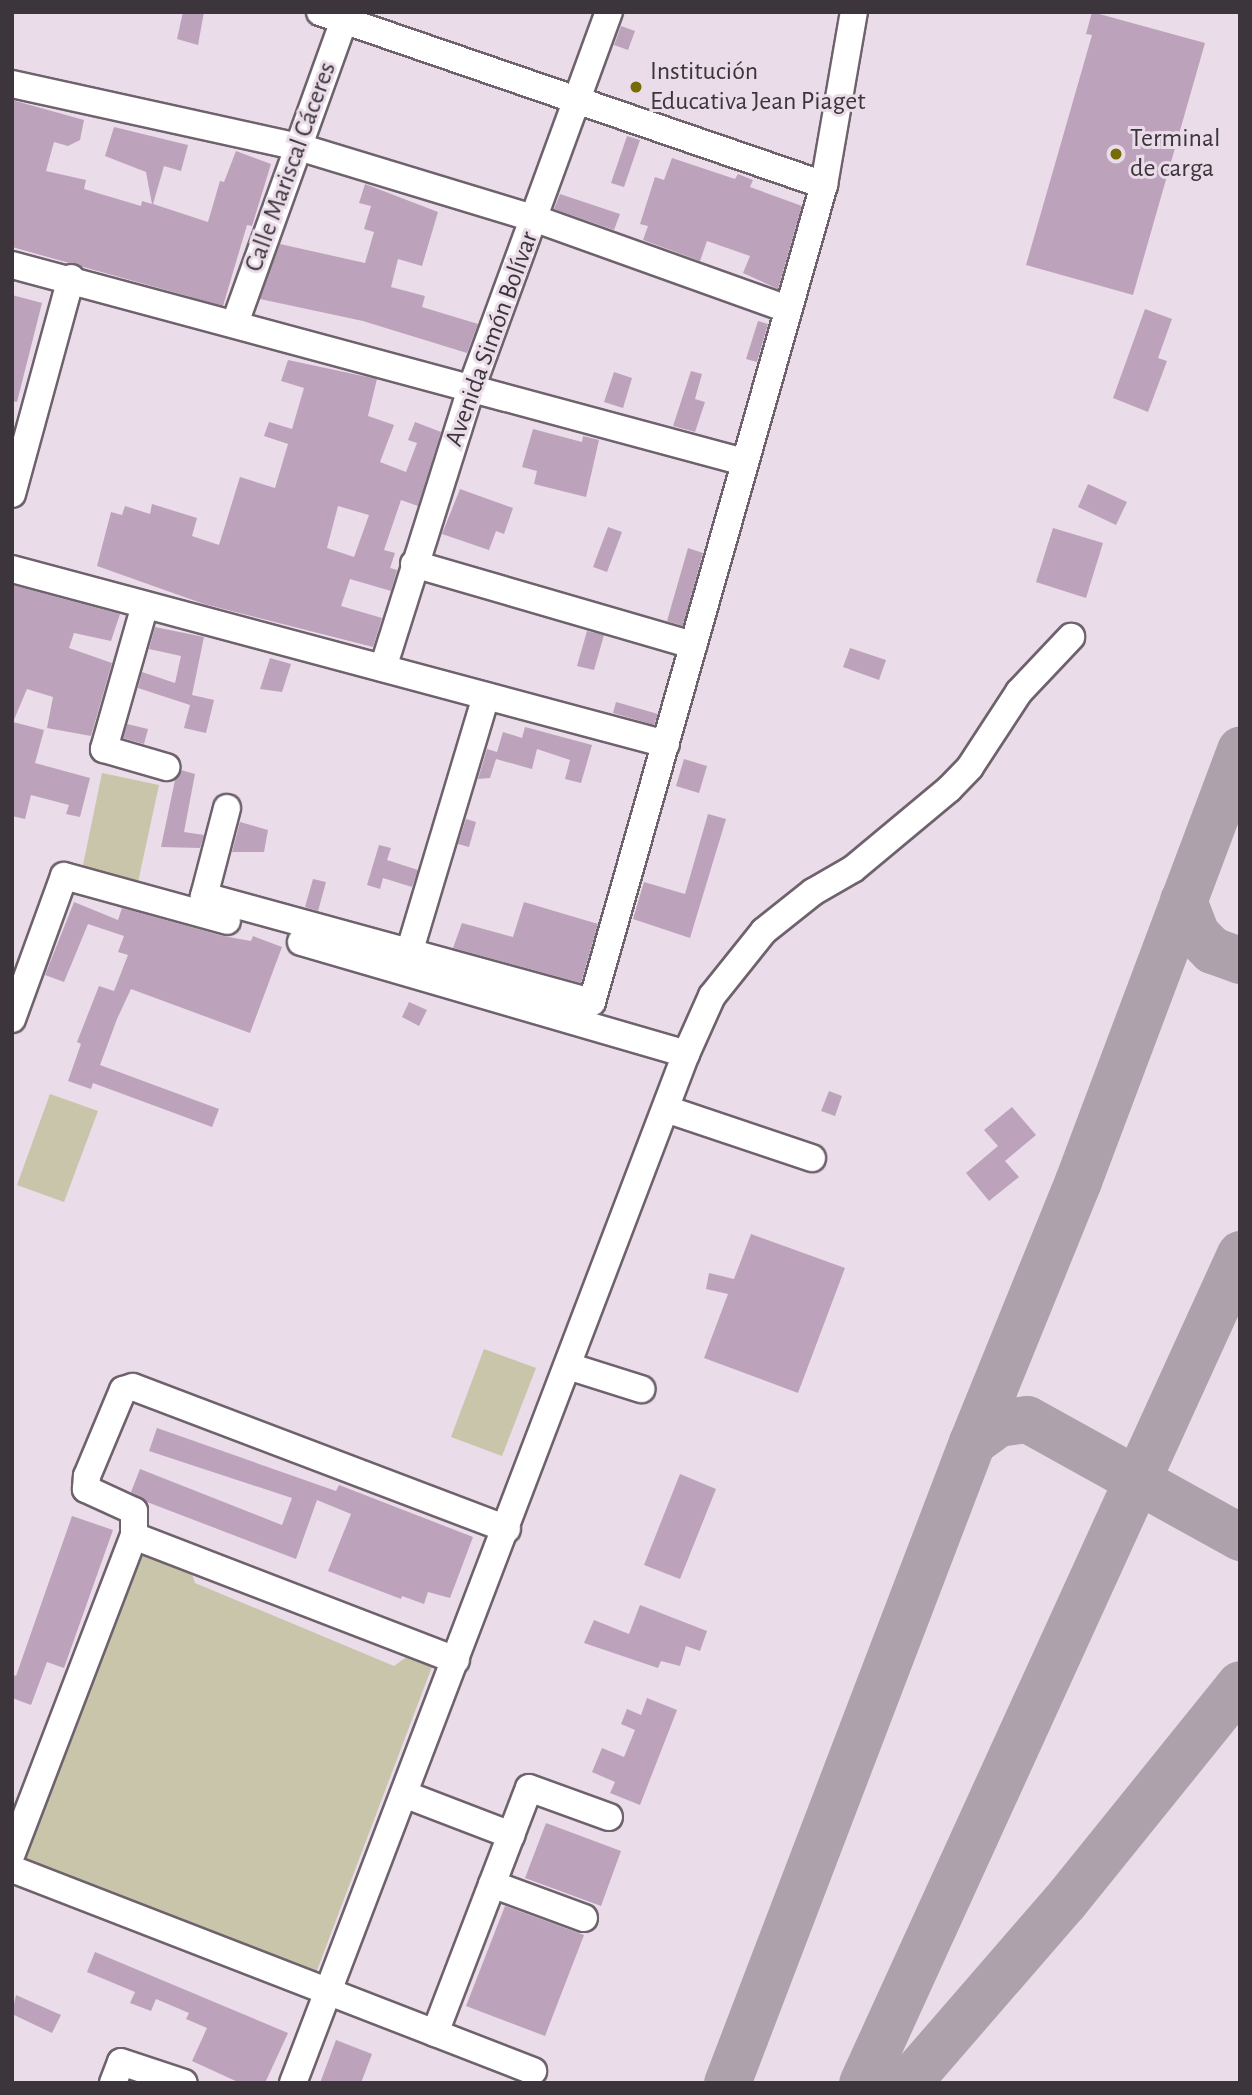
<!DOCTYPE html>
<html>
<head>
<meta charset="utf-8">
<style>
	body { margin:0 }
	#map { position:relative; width:1252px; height:2095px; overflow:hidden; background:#eadce9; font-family:"Alegreya Sans",sans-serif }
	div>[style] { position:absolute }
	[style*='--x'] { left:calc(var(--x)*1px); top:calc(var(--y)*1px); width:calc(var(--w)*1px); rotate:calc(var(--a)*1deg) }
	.green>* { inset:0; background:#c8c5aa }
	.taxiway>* { height:47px; margin:-23.5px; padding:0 23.5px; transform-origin:23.5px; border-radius:23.5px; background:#ada2ac }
	.building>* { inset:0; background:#bca3bb }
	.roads { filter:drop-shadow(2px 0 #6e626d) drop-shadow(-2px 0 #6e626d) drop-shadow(0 2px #6e626d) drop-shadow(0 -2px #6e626d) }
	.minor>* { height:26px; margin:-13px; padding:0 13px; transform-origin:13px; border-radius:13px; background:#fff }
	.dots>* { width:19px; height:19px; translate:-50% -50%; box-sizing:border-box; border:4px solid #eadce9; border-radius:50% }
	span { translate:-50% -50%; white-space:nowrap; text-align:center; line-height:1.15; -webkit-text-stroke:6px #eadce9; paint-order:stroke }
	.poi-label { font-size:26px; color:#3c363c }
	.left { translate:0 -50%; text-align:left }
	.street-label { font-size:26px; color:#3c363c }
	.frame { position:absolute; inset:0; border:14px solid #3c363c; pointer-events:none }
</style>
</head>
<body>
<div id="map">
	<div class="green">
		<div style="clip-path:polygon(102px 773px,159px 785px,138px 882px,82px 870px)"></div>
		<div style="clip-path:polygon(50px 1094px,98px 1111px,64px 1202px,17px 1185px)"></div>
		<div style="clip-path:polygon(484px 1349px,536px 1368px,502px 1456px,451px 1437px)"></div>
		<div style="clip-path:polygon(141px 1555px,190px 1568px,195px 1583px,394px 1666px,408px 1656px,433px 1664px,316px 1973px,21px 1862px)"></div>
	</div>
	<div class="taxiway">
		<div style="--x:1183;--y:900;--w:36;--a:69"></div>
		<div style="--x:1196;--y:934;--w:23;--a:45"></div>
		<div style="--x:1212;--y:950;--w:30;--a:20"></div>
		<div style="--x:972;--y:1442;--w:32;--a:-36"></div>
		<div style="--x:998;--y:1423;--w:29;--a:-8"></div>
		<div style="--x:1027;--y:1419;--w:244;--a:29"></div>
		<div style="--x:727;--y:2083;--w:686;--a:-69.08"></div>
		<div style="--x:972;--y:1442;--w:282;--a:-67.9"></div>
		<div style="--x:1078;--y:1181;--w:461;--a:-69.4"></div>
		<div style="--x:862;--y:2083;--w:911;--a:-65.49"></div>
		<div style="--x:907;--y:2083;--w:240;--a:-49.1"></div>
		<div style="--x:1064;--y:1902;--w:280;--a:-51.1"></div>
	</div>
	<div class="building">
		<div style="clip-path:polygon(183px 12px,204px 12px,198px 45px,177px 39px)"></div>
		<div style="clip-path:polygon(1092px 12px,1205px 43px,1133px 295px,1026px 265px,1092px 35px,1086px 34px)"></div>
		<div style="clip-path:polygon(621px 26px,635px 31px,628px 50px,614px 45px)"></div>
		<div style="clip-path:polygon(12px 100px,84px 120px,80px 140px,68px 146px,54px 142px,46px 171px,86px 180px,84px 189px,141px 206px,142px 201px,152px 204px,146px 172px,105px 156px,114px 127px,188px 145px,181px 171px,164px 166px,153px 204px,208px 222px,220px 181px,224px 182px,236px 151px,271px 164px,252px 226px,247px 225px,223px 306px,12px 247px)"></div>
		<div style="clip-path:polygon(627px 136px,640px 140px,624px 187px,611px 183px)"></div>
		<div style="clip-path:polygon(672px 158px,735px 179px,738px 174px,753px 180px,750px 187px,802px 206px,778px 289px,743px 273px,750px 256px,707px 241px,700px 261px,643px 240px,648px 226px,640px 224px,655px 177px,664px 180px)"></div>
		<div style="clip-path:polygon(365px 184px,438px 212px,422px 266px,398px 259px,391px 287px,425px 296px,422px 307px,478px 324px,467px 353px,363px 321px,260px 299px,280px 244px,365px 263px,374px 232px,364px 229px,371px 206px,359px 203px)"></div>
		<div style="clip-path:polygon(560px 194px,620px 214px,614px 230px,554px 209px)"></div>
		<div style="clip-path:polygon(12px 295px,42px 303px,17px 402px,12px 401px)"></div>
		<div style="clip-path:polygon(1145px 309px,1172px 319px,1158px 358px,1167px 361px,1148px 412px,1113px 398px)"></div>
		<div style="clip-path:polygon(758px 321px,768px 324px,757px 362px,746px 359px)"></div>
		<div style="clip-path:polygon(evenodd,288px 360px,377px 379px,368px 416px,394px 425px,380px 462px,406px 472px,417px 443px,408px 440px,415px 422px,441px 432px,418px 506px,401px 500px,384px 550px,395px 553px,390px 568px,397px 570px,391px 591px,350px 579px,341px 606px,382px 618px,373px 647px,204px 604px,97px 566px,111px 512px,122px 515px,125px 506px,150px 514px,152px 504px,197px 518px,192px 536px,219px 545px,240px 477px,275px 488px,288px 444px,264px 436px,269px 422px,292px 429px,304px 388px,281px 381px,288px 360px,338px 506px,369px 515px,354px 557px,327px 548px,338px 506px)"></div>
		<div style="clip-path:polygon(691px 371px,702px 374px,695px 399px,705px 402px,695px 432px,673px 426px)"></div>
		<div style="clip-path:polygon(614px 372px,632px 378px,623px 408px,604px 402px)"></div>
		<div style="clip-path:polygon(533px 429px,582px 442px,583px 436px,599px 440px,586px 497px,534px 484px,537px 471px,522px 467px)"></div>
		<div style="clip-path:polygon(1088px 484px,1127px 502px,1116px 525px,1078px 507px)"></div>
		<div style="clip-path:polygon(460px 489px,513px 508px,504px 534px,496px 531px,489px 550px,442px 534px)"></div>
		<div style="clip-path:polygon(608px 527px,622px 532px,607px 572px,593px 567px)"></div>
		<div style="clip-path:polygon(1053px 528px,1103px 543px,1086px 598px,1036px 582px)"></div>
		<div style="clip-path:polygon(688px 548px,703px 553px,683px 626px,667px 621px)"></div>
		<div style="clip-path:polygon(12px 585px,120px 614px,111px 641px,74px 633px,69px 648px,112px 663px,91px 736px,47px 728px,53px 697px,27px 689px,13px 722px,44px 730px,35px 763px,90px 778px,80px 817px,66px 814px,69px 805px,31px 795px,25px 819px,12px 816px)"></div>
		<div style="clip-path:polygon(155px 627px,204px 637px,192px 695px,214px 700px,206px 733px,184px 728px,190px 705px,138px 688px,142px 672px,175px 683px,181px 656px,149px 649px)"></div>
		<div style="clip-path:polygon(587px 631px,604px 635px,594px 670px,577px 666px)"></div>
		<div style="clip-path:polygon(850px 648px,886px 660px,879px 680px,843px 667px)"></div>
		<div style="clip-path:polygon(270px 658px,291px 664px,282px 692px,260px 689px)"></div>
		<div style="clip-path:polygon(616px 702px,658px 714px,654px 725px,613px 713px)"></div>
		<div style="clip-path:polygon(127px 724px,148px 729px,144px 744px,123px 738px)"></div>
		<div style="clip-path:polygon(525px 727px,592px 745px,581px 783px,565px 779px,570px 760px,537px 749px,532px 769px,496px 759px,490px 778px,478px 779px,487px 749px,497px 752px,503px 732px,522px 738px)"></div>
		<div style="clip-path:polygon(684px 759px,707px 766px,699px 793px,676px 786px)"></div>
		<div style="clip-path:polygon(181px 770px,195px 774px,184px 832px,204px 835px,200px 848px,161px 847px,175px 780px)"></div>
		<div style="clip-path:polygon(708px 814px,726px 819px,690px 938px,633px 919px,644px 882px,685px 894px)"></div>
		<div style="clip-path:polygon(466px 819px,476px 822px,469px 847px,458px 844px)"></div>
		<div style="clip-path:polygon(240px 822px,268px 830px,264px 852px,232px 852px)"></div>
		<div style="clip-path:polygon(379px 845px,391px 848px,387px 860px,418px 870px,412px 887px,383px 878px,380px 889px,367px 885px)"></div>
		<div style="clip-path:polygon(313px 879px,326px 882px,318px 911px,305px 907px)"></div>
		<div style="clip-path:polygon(74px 902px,118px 920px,122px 908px,223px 936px,251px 941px,253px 936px,282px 947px,250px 1033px,131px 989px,117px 1019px,100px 1065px,219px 1109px,212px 1127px,93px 1083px,91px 1089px,68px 1081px,81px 1044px,77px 1042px,99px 986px,114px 991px,128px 955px,118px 952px,124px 936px,88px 924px,64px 982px,45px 975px)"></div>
		<div style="clip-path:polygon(524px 902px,598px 924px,581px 983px,453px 948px,462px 923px,513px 937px)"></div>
		<div style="clip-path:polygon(409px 1002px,427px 1010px,419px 1026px,402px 1017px)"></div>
		<div style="clip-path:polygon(829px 1091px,842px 1096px,835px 1116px,821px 1111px)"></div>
		<div style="clip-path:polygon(1012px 1107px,1036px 1135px,1005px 1161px,1019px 1177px,989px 1201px,966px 1173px,998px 1146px,984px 1130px)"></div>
		<div style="clip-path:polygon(751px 1234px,845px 1268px,798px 1393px,704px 1358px,728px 1294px,706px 1289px,709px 1273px,734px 1279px)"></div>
		<div style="clip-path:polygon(157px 1428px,336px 1491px,339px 1485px,473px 1537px,450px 1598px,428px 1592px,424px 1604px,402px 1596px,401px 1599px,328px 1571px,351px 1514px,317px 1500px,296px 1559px,147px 1502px,131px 1492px,140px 1469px,282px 1525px,292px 1498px,149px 1451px)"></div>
		<div style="clip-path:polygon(680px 1474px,716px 1489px,680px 1579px,644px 1565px)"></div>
		<div style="clip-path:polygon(72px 1516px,113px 1530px,64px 1668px,47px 1662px,31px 1705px,12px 1698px,12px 1674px,16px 1676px)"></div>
		<div style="clip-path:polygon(640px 1605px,707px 1631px,700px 1651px,686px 1646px,680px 1666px,661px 1661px,658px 1668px,584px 1643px,594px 1620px,629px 1634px)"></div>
		<div style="clip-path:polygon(647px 1698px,677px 1710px,640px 1805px,610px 1793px,615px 1782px,592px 1772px,602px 1748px,624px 1757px,635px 1730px,621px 1724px,627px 1709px,641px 1715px)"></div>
		<div style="clip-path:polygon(546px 1823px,621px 1851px,601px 1906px,525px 1878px)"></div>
		<div style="clip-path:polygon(505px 1906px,584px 1935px,545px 2036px,466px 2006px)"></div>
		<div style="clip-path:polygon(95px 1952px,288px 2033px,265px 2083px,240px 2083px,192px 2061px,207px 2028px,186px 2019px,189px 2013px,156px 1999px,151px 2011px,130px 2003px,135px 1992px,87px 1972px)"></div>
		<div style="clip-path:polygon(16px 1995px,61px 2015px,52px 2033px,12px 2014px)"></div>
		<div style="clip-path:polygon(336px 2040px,372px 2054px,361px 2083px,320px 2083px)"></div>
	</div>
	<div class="roads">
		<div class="minor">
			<div style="--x:320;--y:12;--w:533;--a:18.94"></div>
			<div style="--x:12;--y:84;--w:294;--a:12.4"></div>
			<div style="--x:299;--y:147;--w:248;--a:16.9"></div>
			<div style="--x:536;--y:219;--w:268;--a:19.7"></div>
			<div style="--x:12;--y:265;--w:758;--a:15.06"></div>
			<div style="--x:235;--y:323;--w:331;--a:-70.2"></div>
			<div style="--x:12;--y:494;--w:224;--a:-74.7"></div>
			<div style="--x:414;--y:564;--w:291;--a:16.2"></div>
			<div style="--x:12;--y:569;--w:677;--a:14.98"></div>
			<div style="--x:145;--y:605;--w:150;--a:105.9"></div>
			<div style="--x:104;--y:749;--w:65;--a:16.2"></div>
			<div style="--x:383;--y:668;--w:296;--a:-72.5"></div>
			<div style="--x:472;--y:386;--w:398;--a:-69.9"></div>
			<div style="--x:227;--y:808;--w:91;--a:104.6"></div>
			<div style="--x:204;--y:896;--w:402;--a:15.3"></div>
			<div style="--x:592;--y:1002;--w:849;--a:-74.15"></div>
			<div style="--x:824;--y:185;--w:176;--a:-80.2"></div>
			<div style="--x:301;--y:942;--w:401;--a:16.2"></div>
			<div style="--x:409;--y:953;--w:268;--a:-73.3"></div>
			<div style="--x:12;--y:1019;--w:152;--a:-70"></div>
			<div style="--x:64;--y:876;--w:169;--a:15.4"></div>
			<div style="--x:666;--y:1109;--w:154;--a:18.6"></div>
			<div style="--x:568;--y:1366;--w:77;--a:17.5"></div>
			<div style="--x:134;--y:1536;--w:345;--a:21.1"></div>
			<div style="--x:404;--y:1794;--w:115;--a:21"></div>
			<div style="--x:12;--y:1853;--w:340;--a:-69"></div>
			<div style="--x:134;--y:1536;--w:25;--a:-90"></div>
			<div style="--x:134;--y:1511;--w:53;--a:-155.4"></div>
			<div style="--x:86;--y:1489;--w:13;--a:-86"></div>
			<div style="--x:87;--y:1476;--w:93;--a:-67.3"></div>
			<div style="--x:123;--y:1390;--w:10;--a:-17"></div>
			<div style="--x:133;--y:1387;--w:400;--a:20.8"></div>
			<div style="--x:12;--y:1869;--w:559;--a:21.19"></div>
			<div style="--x:492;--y:1884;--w:98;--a:20.3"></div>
			<div style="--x:435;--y:2033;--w:262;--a:-69"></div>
			<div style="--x:529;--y:1788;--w:85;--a:19.9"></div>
			<div style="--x:113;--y:2083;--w:22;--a:-69"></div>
			<div style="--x:121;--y:2062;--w:66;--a:18.4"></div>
			<div style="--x:293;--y:2083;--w:1101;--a:-69.1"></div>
			<div style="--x:686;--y:1054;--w:64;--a:-65.9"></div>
			<div style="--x:712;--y:996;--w:83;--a:-51.3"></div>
			<div style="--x:764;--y:931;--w:63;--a:-38.5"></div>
			<div style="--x:813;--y:892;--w:46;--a:-29.9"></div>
			<div style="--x:853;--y:869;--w:125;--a:-39.8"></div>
			<div style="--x:949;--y:789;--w:30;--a:-46"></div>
			<div style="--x:970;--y:767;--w:90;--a:-56.8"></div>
			<div style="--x:1019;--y:692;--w:76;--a:-46.6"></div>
		</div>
	</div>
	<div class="dots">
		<div style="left:636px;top:87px;background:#776b05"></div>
		<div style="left:1116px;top:154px;background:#776b05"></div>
	</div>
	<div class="poi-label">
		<span class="left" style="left:650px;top:87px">Institución<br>Educativa Jean Piaget</span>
		<span class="left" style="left:1130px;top:154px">Terminal<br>de carga</span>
	</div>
	<div class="street-label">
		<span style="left:291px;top:167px;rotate:-70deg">Calle Mariscal Cáceres</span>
		<span style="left:492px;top:339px;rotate:-70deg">Avenida Simón Bolívar</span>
	</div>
	<div class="frame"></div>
</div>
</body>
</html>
